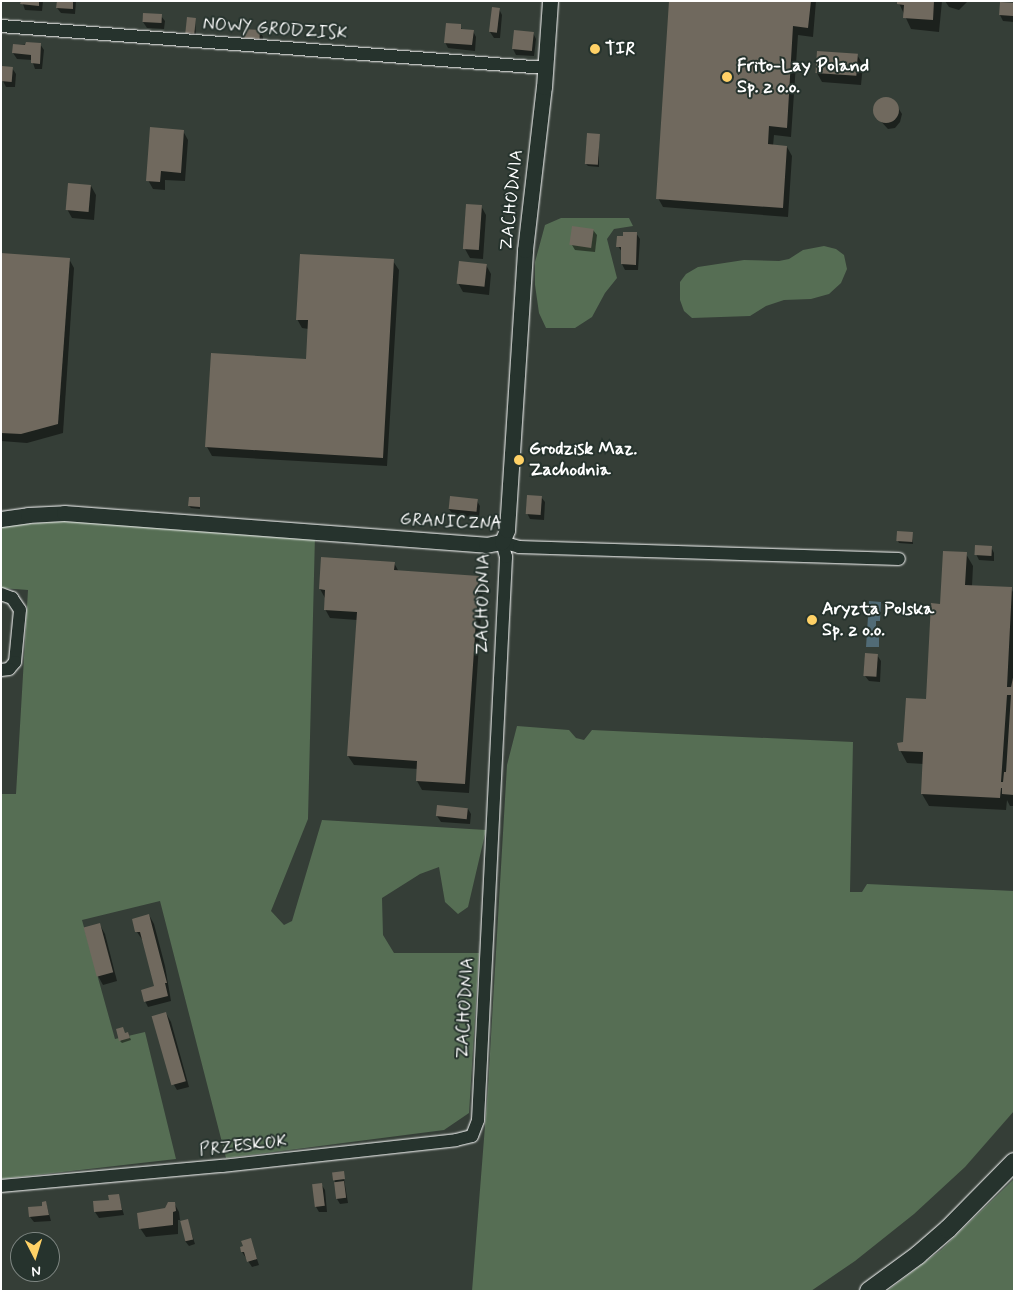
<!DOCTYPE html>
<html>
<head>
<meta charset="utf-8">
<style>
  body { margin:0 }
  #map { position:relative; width:1015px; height:1292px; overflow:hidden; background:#353e37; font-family:Mynerve,sans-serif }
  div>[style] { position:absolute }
  .green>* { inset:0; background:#566e54 }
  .water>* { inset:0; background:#516b76 }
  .shadow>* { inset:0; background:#0007 }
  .building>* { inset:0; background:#70695e; transform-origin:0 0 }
  .round { border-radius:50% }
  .roads { filter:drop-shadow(0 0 1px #fff) drop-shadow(0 0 1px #fff) }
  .minor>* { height:12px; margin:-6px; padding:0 6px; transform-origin:6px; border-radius:6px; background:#26332d }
  .tertiary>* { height:15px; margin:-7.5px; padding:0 7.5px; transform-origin:7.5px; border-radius:7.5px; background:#26332d }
  .secondary>* { height:18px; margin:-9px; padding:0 9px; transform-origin:9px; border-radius:9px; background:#26332d }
  .dots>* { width:14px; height:14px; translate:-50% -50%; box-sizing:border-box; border:2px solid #26332d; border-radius:50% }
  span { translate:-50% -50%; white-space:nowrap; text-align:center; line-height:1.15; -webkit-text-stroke:4px #26332d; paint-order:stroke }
  .street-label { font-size:18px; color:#fff }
  .poi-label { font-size:18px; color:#fff; font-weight:700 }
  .left { translate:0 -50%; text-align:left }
  .frame { position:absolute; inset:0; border:2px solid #fff; pointer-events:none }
  .north { position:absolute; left:10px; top:1232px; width:50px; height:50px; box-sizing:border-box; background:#26332d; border:1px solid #7d8581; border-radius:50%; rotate:175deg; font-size:14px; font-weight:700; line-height:20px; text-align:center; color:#fff }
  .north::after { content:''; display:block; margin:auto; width:18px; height:22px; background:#ffd166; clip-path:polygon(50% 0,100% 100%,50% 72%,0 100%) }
</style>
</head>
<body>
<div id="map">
  <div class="green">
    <i style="clip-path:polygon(561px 218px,629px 218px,633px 226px,614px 229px,607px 239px,617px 278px,605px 293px,592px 317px,575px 328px,546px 328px,539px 313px,535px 285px,535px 262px,545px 225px)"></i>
    <i style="clip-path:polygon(824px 246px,836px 249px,844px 255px,847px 269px,841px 283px,829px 294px,811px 299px,784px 300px,766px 306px,750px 316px,692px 318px,684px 311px,680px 300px,680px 282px,686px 274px,698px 267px,744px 260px,779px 261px,789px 259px,803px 250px)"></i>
    <i style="clip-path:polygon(64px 521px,315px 535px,308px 819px,271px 911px,284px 925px,292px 921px,322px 820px,486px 830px,468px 907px,458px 914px,445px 902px,439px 867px,420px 874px,382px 898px,383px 935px,394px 953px,479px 953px,469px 1113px,444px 1130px,226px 1158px,160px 901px,82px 920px,115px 1039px,145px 1032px,176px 1159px,1px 1179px,1px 794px,16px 794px,28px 590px,1px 588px,1px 526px)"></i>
    <i style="clip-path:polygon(517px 726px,569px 730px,576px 738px,584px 740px,592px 730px,853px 742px,850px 892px,862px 892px,867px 884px,1014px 891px,1014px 1111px,965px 1167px,914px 1214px,855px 1261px,811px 1291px,472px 1291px,488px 1088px,507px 765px)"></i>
    <i style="clip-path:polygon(1014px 1179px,1014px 1291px,887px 1291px,941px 1250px)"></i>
  </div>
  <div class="water">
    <i style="clip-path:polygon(869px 601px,881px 602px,880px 621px,876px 621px,876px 627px,879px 627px,879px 647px,866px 647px)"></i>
  </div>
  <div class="shadow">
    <i style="clip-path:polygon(22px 1px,43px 1px,42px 11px,25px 10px)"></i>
    <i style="clip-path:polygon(58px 1px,76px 1px,75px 14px,61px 13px,57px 8px)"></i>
    <i style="clip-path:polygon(670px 1px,816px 1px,813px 37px,798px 35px,791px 137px,774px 135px,773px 146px,787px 147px,792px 156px,788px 217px,663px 207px,658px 198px)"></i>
    <i style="clip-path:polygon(898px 1px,942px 1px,939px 32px,911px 29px)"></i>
    <i style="clip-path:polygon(945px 1px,968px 1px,959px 10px,949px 7px)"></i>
    <i style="clip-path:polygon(1014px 4px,1014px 22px,1003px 21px,1000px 15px)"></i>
    <i style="clip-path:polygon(499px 9px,502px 15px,500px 38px,494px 38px,490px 32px)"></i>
    <i style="clip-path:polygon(161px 16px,165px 21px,164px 29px,147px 28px,143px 22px)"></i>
    <i style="clip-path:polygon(195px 19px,196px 36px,189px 35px,188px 33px)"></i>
    <i style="clip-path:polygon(460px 26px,463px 31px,473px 31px,476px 37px,475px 51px,448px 48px,445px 42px)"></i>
    <i style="clip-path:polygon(260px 31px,263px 37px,263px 44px,248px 43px,244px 38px)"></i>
    <i style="clip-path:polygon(533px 33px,536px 39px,534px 56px,516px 55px,513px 49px)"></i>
    <i style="clip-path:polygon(40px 44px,44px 50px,42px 69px,35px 69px,32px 60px,17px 59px,13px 53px,14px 45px)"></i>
    <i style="clip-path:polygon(857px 55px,863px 64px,861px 85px,822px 82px,817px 73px)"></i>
    <i style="clip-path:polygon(12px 68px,16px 74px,15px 87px,6px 87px,3px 81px)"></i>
    <i style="clip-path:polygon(882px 99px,894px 101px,902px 114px,900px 122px,895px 128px,888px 129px,875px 115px,876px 104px)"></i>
    <i style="clip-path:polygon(183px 131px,188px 140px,185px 181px,165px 180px,165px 190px,153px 189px,148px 180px)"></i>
    <i style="clip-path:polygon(599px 135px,599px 167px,588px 166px,586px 164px)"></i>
    <i style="clip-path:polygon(91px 186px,96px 195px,94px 220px,72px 218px,67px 209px)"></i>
    <i style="clip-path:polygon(481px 206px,486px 215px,483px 259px,470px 258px,465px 249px)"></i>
    <i style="clip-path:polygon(593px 230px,597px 235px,595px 252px,575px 250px,572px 245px)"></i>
    <i style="clip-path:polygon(636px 233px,640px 239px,638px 270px,625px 270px,622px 264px,622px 252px,618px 246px)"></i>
    <i style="clip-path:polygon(1px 254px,69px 259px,74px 268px,63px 433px,27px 443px,1px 441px)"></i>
    <i style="clip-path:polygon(393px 261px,399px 270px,387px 466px,212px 456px,207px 447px,212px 355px,307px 360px,309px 329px,302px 328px,297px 319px)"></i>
    <i style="clip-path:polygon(486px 265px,491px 274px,489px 295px,463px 292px,458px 283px)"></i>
    <i style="clip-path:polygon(541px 497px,545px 502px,544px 520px,530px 519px,527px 513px)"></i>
    <i style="clip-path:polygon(199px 498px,200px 509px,191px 508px,189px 506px)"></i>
    <i style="clip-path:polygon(477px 501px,480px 506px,479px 518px,453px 515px,449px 509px)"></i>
    <i style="clip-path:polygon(912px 533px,913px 544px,899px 543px,898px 541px)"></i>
    <i style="clip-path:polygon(991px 547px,994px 553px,994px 561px,979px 560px,976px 554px)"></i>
    <i style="clip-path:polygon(966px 554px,973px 566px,972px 586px,1011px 588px,1014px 594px,1014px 806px,1010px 806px,1007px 800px,1006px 810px,929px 806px,922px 794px,924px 764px,907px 763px,900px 750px,927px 700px,941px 605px)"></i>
    <i style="clip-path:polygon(394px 563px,399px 572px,478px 577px,483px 586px,469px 793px,422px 790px,417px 781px,418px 769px,354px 765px,348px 756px,357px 620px,330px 618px,325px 609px,325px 598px,320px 589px)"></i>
    <i style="clip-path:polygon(877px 655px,881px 661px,880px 682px,869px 681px,865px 676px)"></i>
    <i style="clip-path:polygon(438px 806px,468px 809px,471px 814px,470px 824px,441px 822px,437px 816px)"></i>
    <i style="clip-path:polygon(149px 915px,154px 924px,165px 966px,171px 1001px,148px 1007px,145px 1001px,155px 987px,143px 941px,137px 932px)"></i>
    <i style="clip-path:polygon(100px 925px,105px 934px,117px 981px,103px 985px,98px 976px,85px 929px)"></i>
    <i style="clip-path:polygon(166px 1013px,171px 1022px,189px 1087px,177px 1090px,174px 1085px)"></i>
    <i style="clip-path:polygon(128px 1033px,131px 1040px,122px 1043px,120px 1041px)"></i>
    <i style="clip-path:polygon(343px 1173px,348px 1203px,340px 1204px,337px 1199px,334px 1174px)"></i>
    <i style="clip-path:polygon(321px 1184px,325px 1190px,327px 1212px,319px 1212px,316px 1207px)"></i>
    <i style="clip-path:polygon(118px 1195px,124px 1215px,99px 1218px,95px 1212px)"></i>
    <i style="clip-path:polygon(46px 1203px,51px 1221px,34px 1222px,30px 1217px,43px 1207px)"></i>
    <i style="clip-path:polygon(174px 1203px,179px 1212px,180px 1220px,178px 1220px,178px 1234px,146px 1237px,140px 1228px)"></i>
    <i style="clip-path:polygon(187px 1220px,195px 1244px,189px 1246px,185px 1241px)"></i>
    <i style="clip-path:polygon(250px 1239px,259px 1265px,252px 1267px,242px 1252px)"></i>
  </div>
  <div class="building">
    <i style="clip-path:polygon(21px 1px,39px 1px,39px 6px,20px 4px)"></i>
    <i style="clip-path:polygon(57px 1px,73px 1px,73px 9px,56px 8px)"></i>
    <i style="clip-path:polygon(669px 1px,811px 1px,808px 28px,793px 26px,787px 128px,769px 126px,768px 144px,787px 146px,783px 208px,656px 199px)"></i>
    <i style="clip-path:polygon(897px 1px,934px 1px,933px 20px,903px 18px,904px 5px,897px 4px)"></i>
    <i style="left:1000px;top:2px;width:14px;height:13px;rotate:4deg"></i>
    <i style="left:492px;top:7px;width:8px;height:25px;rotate:7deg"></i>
    <i style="left:143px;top:13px;width:19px;height:9px;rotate:3deg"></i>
    <i style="left:187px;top:17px;width:9px;height:16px;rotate:6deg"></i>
    <i style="clip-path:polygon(446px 23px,461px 24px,461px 29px,474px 30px,472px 45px,444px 43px)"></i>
    <i style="left:243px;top:29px;width:17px;height:9px;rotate:3deg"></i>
    <i style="left:514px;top:30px;width:20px;height:19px;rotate:6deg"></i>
    <i style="clip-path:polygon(26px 42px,41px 43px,40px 64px,31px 63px,31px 55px,12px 53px,13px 44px,25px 45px)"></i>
    <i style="left:817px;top:51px;width:41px;height:22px;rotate:4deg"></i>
    <i style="left:2px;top:66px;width:11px;height:15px;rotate:5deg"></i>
    <i class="round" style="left:873px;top:97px;width:26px;height:26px"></i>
    <i style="clip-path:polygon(150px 127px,184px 130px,181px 173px,161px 171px,160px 182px,146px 181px)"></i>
    <i style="left:587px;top:133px;width:13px;height:31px;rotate:4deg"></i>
    <i style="left:68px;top:183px;width:23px;height:27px;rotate:5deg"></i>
    <i style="left:466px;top:204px;width:16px;height:45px;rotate:4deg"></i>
    <i style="left:572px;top:226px;width:22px;height:19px;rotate:8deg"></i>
    <i style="clip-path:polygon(623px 232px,637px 232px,636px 265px,621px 264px,621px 247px,616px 247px,617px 236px,623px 236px)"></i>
    <i style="clip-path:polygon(1px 253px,70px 258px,58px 424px,21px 434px,1px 433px)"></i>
    <i style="clip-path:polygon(300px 254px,394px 259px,383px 458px,205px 447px,211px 353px,306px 359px,308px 320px,296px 320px)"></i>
    <i style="left:459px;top:261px;width:28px;height:23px;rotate:6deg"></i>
    <i style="left:527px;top:495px;width:15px;height:19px;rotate:4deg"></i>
    <i style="left:450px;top:496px;width:28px;height:13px;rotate:6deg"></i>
    <i style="clip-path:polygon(189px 497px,200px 497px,200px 507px,188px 506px)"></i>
    <i style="left:897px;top:531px;width:16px;height:10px;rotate:4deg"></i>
    <i style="left:975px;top:545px;width:17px;height:10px;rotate:3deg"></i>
    <i style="clip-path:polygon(evenodd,943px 551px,967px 552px,965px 585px,1012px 587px,1007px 687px,1011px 687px,1014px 673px,1014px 795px,1002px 794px,1002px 788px,1001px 788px,1000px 798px,921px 794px,923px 752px,899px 751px,897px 743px,903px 742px,906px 698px,926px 699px,931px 603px,940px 604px,943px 551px,1007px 695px,1011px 695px,1006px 772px,1004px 772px,1003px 782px,1001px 782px,1007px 695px)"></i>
    <i style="clip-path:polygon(321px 557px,395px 562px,394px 570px,479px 576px,465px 784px,416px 781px,417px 761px,347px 756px,357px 612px,324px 610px,325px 590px,319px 589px)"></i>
    <i style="left:865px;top:653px;width:13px;height:23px;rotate:4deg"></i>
    <i style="left:437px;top:805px;width:31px;height:11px;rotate:6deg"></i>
    <i style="clip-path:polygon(149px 914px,167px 983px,165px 983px,168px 996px,144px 1002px,141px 990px,154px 986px,140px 932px,135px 932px,132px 919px)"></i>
    <i style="left:100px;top:923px;width:51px;height:17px;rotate:75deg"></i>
    <i style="left:166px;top:1012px;width:72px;height:15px;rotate:74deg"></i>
    <i style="clip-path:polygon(123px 1027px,125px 1033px,128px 1032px,130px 1038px,119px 1041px,116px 1029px)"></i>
    <i style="left:344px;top:1171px;width:8px;height:12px;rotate:83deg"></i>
    <i style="left:344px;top:1181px;width:17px;height:10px;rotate:83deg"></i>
    <i style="left:322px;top:1183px;width:23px;height:10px;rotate:83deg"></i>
    <i style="clip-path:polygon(119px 1194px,122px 1210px,94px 1212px,93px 1201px,109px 1200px,108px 1195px)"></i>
    <i style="clip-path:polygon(46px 1201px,49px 1215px,29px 1217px,28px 1207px,42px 1206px,42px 1202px)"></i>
    <i style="clip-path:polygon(168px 1202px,175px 1202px,176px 1211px,173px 1212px,173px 1225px,139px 1229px,137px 1213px,165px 1208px)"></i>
    <i style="left:188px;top:1219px;width:21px;height:8px;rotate:76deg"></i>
    <i style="clip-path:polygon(251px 1238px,257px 1259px,247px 1262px,244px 1252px,241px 1252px,240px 1247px,243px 1246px,241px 1241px)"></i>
  </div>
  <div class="roads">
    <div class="minor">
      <i style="left:1px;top:26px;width:547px;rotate:4.41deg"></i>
      <i style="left:502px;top:542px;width:18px;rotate:16deg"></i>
      <i style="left:519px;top:547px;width:380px;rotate:1.8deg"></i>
      <i style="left:1px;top:594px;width:12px;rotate:20deg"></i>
      <i style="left:12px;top:598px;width:14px;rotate:56deg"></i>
      <i style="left:20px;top:610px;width:52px;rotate:95.5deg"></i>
      <i style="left:15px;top:662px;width:9px;rotate:131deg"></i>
      <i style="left:9px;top:669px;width:8px;rotate:173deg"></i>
      <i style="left:1px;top:1186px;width:222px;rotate:-5.2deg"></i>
      <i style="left:222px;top:1166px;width:235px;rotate:-6.3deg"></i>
      <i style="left:456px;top:1140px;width:16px;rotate:-14deg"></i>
      <i style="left:472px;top:1136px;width:17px;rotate:-69deg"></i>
      <i style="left:478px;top:1120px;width:564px;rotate:-87.15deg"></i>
      <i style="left:506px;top:557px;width:16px;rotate:-105deg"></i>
    </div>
    <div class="tertiary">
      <i style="left:1px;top:519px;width:27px;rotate:-8deg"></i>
      <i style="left:28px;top:515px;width:36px;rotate:-3deg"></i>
      <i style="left:64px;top:513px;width:423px;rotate:4.3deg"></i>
      <i style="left:486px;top:545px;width:16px;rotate:-11deg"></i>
      <i style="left:502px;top:542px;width:13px;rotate:-67deg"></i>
      <i style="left:507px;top:530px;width:281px;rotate:-86.3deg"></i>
      <i style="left:525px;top:250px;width:164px;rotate:-83.4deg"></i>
      <i style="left:544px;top:87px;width:86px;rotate:-86deg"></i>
    </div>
    <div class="secondary">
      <i style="left:869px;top:1291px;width:61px;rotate:-36.3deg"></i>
      <i style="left:918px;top:1255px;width:40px;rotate:-41deg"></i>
      <i style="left:948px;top:1229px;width:94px;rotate:-45.4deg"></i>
    </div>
  </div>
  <div class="dots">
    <i style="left:595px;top:49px;background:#ffd166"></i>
    <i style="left:727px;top:77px;background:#ffd166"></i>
    <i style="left:519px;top:460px;background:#ffd166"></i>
    <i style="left:812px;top:620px;background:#ffd166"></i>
  </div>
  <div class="street-label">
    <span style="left:275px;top:29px;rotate:4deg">NOWY GRODZISK</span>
    <span style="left:512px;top:200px;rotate:-84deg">ZACHODNIA</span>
    <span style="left:451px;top:522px;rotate:3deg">GRANICZNA</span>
    <span style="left:483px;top:604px;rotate:-89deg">ZACHODNIA</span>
    <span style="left:465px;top:1008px;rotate:-87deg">ZACHODNIA</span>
    <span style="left:243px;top:1146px;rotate:-6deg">PRZESKOK</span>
  </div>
  <div class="poi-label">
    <span class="left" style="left:605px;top:49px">TIR</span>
    <span class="left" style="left:737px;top:77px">Frito-Lay Poland<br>Sp. z o.o.</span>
    <span class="left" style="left:529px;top:460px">Grodzisk Maz.<br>Zachodnia</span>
    <span class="left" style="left:822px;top:620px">Aryzta Polska<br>Sp. z o.o.</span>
  </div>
  <div class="frame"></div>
  <div class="north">N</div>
</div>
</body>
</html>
